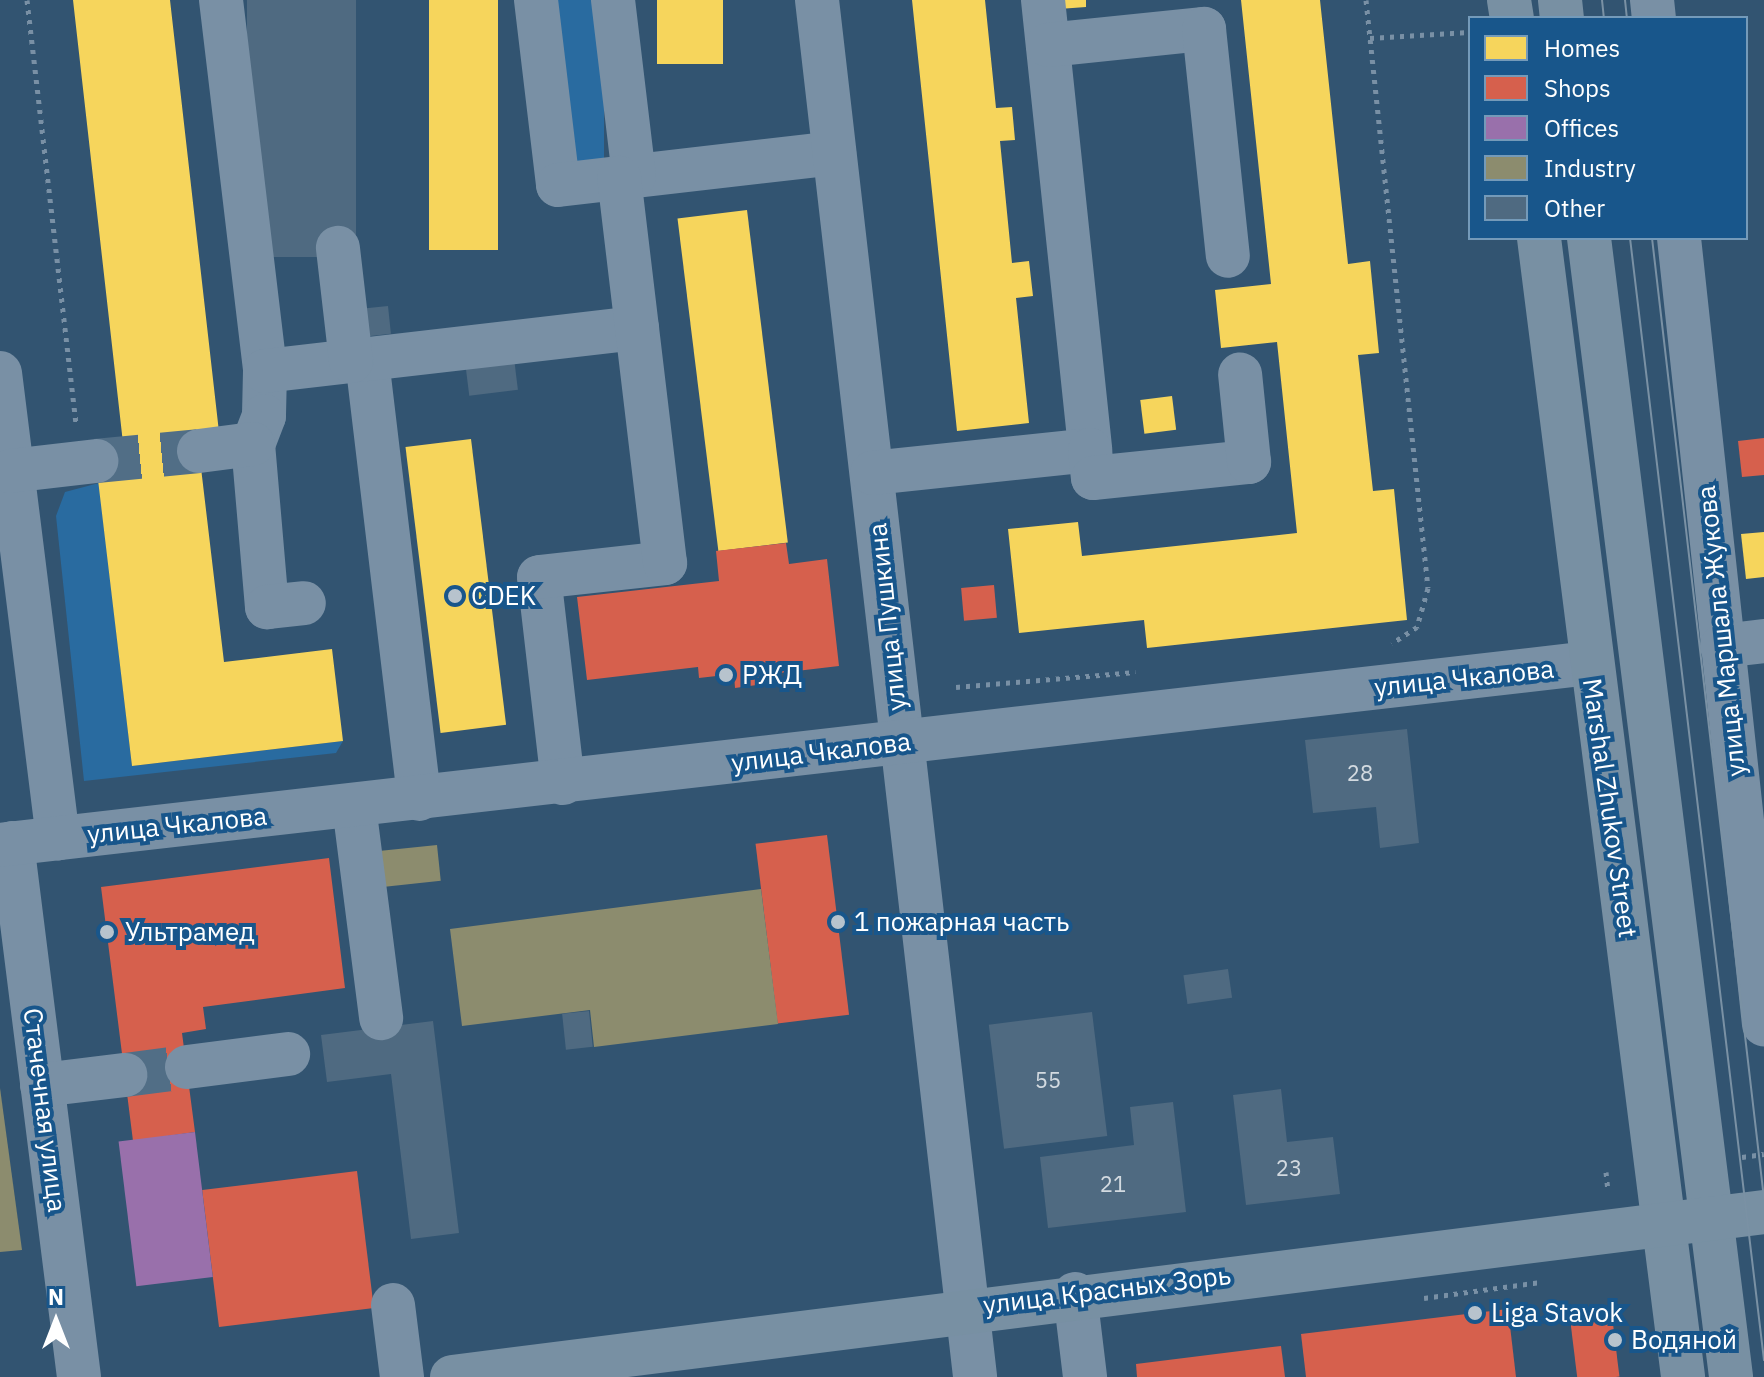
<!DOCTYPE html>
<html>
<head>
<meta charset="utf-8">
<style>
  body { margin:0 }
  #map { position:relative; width:1764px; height:1377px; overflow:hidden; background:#325471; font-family:"IBM Plex Sans",sans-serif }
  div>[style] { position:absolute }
  .green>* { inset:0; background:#296ba0; transform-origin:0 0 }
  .homes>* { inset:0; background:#f6d55c; transform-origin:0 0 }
  .shops>* { inset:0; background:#d6604d; transform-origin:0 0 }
  .offices>* { inset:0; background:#9970ab; transform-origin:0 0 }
  .industry>* { inset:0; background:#8c8c6e; transform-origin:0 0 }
  .building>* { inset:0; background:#4f6a81; transform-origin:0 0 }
  .minor-tunnel>* { height:44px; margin-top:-22px; transform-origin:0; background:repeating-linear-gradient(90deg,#516e86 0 44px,transparent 0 66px) }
  .path>* { height:5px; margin-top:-2.5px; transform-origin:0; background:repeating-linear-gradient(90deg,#7990a5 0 4px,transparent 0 10px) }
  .minor>* { height:44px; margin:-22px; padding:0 22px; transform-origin:22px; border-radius:22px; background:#7990a5 }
  .major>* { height:44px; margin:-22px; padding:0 22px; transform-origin:22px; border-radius:22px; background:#7890a3 }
  .tram>* { height:2px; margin:-1px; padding:0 1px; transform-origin:1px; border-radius:1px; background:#7a91a4 }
  .dots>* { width:22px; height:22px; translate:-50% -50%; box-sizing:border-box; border:4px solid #18568b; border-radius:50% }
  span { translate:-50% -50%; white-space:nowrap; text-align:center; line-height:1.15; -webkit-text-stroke:8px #18568b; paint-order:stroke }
  .number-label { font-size:22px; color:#d3dae0 }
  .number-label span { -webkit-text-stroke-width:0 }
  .poi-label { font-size:26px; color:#fff }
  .left { translate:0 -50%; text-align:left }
  .street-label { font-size:26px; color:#fff }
  .legend { position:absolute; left:1468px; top:16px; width:280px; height:224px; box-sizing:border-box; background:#18568b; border:2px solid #749ab9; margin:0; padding:10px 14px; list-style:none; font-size:24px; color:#fff }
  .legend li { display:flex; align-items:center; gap:16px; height:40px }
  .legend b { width:40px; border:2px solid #749ab9 }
  .north { position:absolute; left:16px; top:1281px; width:80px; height:80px; -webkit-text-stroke:6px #18568b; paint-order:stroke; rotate:0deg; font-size:22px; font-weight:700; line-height:32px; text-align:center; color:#fff }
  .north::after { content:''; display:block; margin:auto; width:28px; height:36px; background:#fff; clip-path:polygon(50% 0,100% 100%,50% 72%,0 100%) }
</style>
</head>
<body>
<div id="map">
  <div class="green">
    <i style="left:544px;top:0;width:60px;height:177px"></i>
    <i style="clip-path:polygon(99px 483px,132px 766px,343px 741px,336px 753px,84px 781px,56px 516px,65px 492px)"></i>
  </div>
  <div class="homes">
    <i style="clip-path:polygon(73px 0,170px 0,219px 432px,197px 434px,224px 662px,332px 649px,343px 741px,132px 766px,94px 446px,123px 443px)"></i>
    <i style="left:429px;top:0;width:69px;height:250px"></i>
    <i style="left:657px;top:0;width:66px;height:64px"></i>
    <i style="clip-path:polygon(912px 0,985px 0,996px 108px,1012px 107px,1015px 140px,1000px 141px,1012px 263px,1029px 261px,1033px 296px,1016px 298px,1029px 423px,957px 431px)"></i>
    <i style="clip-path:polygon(1058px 0,1086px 0,1086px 7px,1059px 9px)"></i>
    <i style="clip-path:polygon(1241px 0,1320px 0,1348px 264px,1370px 261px,1379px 353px,1358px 355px,1373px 491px,1394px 489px,1407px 620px,1147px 648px,1144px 620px,1019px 633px,1008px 529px,1078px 522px,1082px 556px,1297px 533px,1277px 342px,1221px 348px,1215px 290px,1271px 284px)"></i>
    <i style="left:747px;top:210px;width:335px;height:70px;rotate:83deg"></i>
    <i style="left:1172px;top:396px;width:34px;height:32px;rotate:83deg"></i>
    <i style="left:471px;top:439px;width:288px;height:66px;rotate:83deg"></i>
    <i style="clip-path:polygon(1764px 532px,1764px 577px,1746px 579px,1741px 534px)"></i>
  </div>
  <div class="shops">
    <i style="clip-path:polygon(1764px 438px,1764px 475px,1742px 477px,1738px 441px)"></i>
    <i style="clip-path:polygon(786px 543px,789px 564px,827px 559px,839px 666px,771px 674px,772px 683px,735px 688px,734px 674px,699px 678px,698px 667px,587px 680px,577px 597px,719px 581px,716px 551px)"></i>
    <i style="left:994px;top:585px;width:33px;height:33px;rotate:85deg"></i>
    <i style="left:827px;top:835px;width:181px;height:72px;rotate:83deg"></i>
    <i style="clip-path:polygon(329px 858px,345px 988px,203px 1007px,206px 1029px,182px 1033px,195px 1132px,133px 1141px,101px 887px)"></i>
    <i style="left:357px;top:1171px;width:138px;height:156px;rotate:83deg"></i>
    <i style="clip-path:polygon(1508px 1309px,1516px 1377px,1306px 1377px,1301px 1334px)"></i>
    <i style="left:1612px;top:1316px;width:61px;height:42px;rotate:83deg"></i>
    <i style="clip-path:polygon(1281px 1346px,1285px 1377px,1137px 1377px,1136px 1364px)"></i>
  </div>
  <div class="offices">
    <i style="left:195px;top:1132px;width:146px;height:77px;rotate:83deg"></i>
  </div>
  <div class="industry">
    <i style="left:437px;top:845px;width:36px;height:56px;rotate:84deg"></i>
    <i style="clip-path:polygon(761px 889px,778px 1024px,594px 1047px,590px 1010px,462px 1026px,450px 929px)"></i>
    <i style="clip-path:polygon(0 1088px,22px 1250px,0 1252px)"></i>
  </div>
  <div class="building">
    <i style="left:247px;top:0;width:109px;height:257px"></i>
    <i style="left:388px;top:306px;width:28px;height:27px;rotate:84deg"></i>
    <i style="left:514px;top:358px;width:32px;height:49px;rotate:83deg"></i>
    <i style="clip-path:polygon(1407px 729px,1419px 843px,1380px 848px,1376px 807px,1313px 813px,1305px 740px)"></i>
    <i style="left:1228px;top:969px;width:29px;height:45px;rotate:82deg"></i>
    <i style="left:589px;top:1011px;width:36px;height:27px;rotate:84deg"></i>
    <i style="left:1092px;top:1012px;width:125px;height:104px;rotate:83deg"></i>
    <i style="clip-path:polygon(433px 1021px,459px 1233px,411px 1239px,391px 1074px,327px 1082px,321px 1035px)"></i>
    <i style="clip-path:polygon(1281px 1089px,1287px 1142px,1333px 1137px,1340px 1194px,1246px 1205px,1233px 1095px)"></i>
    <i style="clip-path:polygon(1173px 1102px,1186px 1212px,1048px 1228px,1040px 1157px,1134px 1145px,1130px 1107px)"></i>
  </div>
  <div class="minor-tunnel">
    <i style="left:96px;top:461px;width:103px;rotate:-5.5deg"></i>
    <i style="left:125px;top:1075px;width:63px;rotate:-7.4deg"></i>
  </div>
  <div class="path">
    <i style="left:27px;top:0;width:427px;rotate:83.4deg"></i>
    <i style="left:1366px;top:0;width:591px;rotate:83.98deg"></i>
    <i style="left:1428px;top:588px;width:41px;rotate:105.8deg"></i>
    <i style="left:1417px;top:627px;width:30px;rotate:147deg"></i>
    <i style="left:1370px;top:38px;width:99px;rotate:-3.5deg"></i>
    <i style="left:956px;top:687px;width:180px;rotate:-4.8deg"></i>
    <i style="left:1742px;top:1157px;width:22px;rotate:-8deg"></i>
    <i style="left:1606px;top:1172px;width:19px;rotate:84deg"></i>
    <i style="left:1424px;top:1298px;width:118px;rotate:-7.8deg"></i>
  </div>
  <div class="minor">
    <i style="left:221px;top:0;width:374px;rotate:83.2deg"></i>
    <i style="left:265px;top:371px;width:45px;rotate:91.3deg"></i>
    <i style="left:264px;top:416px;width:30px;rotate:111deg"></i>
    <i style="left:253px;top:444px;width:164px;rotate:85.1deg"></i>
    <i style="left:267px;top:607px;width:37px;rotate:-6deg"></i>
    <i style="left:536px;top:0;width:186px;rotate:83.2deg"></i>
    <i style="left:558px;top:185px;width:278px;rotate:-6.6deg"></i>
    <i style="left:613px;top:0;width:177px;rotate:83.2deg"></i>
    <i style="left:817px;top:0;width:1386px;rotate:83.45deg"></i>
    <i style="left:1043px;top:0;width:452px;rotate:84deg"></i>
    <i style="left:1652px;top:0;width:18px;rotate:84deg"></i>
    <i style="left:1048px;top:45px;width:157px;rotate:-5.9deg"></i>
    <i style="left:1204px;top:29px;width:228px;rotate:84deg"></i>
    <i style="left:1679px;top:238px;width:791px;rotate:83.83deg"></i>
    <i style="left:367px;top:360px;width:442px;rotate:83.2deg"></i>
    <i style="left:351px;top:361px;width:288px;rotate:-6.6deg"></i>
    <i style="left:265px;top:371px;width:87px;rotate:-6.6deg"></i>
    <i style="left:351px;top:361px;width:114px;rotate:-96.6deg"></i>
    <i style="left:0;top:373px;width:469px;rotate:82.9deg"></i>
    <i style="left:199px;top:451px;width:54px;rotate:-7.4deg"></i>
    <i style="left:10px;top:471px;width:87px;rotate:-6.6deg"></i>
    <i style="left:872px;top:473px;width:219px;rotate:-6deg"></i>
    <i style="left:1090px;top:450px;width:28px;rotate:84deg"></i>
    <i style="left:1093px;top:478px;width:157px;rotate:-5.9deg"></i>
    <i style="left:1249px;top:462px;width:88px;rotate:-95.8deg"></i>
    <i style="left:1722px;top:646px;width:42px;rotate:-6.8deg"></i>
    <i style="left:563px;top:783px;width:207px;rotate:-96.6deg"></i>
    <i style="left:539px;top:577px;width:127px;rotate:-6.3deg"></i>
    <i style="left:665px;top:563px;width:388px;rotate:-96.8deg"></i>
    <i style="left:354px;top:806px;width:214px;rotate:82.7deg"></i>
    <i style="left:12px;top:843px;width:538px;rotate:82.85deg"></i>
    <i style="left:0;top:845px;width:1601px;rotate:-6.53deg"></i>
    <i style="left:187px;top:1067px;width:102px;rotate:-7.3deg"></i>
    <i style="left:42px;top:1085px;width:84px;rotate:-6.9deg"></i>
    <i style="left:1075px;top:1294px;width:84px;rotate:83.1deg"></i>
    <i style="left:393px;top:1305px;width:73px;rotate:82.9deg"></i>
  </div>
  <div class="major">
    <i style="left:1509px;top:0;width:18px;rotate:81deg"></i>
    <i style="left:1560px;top:0;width:18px;rotate:84deg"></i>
    <i style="left:1539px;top:238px;width:1148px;rotate:82.79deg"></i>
    <i style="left:1589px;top:238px;width:1148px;rotate:82.89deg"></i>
    <i style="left:452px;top:1377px;width:1322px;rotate:-7.17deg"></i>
  </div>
  <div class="tram">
    <i style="left:1602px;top:0;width:18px;rotate:84deg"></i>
    <i style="left:1625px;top:0;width:18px;rotate:84deg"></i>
    <i style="left:1630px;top:238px;width:1130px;rotate:83.19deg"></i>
    <i style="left:1652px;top:238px;width:967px;rotate:83.35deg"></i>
  </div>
  <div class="dots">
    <i style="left:455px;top:596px;background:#b7c3cd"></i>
    <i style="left:726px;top:675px;background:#b7c3cd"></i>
    <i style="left:838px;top:922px;background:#b7c3cd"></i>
    <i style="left:107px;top:932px;background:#b7c3cd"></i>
    <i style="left:1475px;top:1313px;background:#b7c3cd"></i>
    <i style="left:1615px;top:1340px;background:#b7c3cd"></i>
  </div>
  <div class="number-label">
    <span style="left:1360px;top:773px">28</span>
    <span style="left:1048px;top:1080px">55</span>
    <span style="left:1289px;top:1168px">23</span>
    <span style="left:1113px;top:1184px">21</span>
  </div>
  <div class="poi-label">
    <span class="left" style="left:471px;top:596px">CDEK</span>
    <span class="left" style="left:742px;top:675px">РЖД</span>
    <span class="left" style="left:854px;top:922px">1 пожарная часть</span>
    <span class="left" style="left:125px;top:932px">Ультрамед</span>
    <span class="left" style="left:1491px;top:1313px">Liga Stavok</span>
    <span class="left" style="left:1631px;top:1340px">Водяной</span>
  </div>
  <div class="street-label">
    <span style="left:887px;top:617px;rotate:-96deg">улица Пушкина</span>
    <span style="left:1721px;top:631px;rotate:-96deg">улица Маршала Жукова</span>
    <span style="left:1464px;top:678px;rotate:-6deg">улица Чкалова</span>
    <span style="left:821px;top:752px;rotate:-7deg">улица Чкалова</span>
    <span style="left:1610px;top:808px;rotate:82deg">Marshal Zhukov Street</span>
    <span style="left:177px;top:825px;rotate:-6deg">улица Чкалова</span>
    <span style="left:45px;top:1110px;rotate:83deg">Стачечная улица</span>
    <span style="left:1107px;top:1290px;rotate:-7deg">улица Красных Зорь</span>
  </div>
  <ul class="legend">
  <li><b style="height:22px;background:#f6d55c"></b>Homes</li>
  <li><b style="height:22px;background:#d6604d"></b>Shops</li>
  <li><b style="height:22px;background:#9970ab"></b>Offices</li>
  <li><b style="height:22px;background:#8c8c6e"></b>Industry</li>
  <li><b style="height:22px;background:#4f6a81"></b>Other</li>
  </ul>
  <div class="north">N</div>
</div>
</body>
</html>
